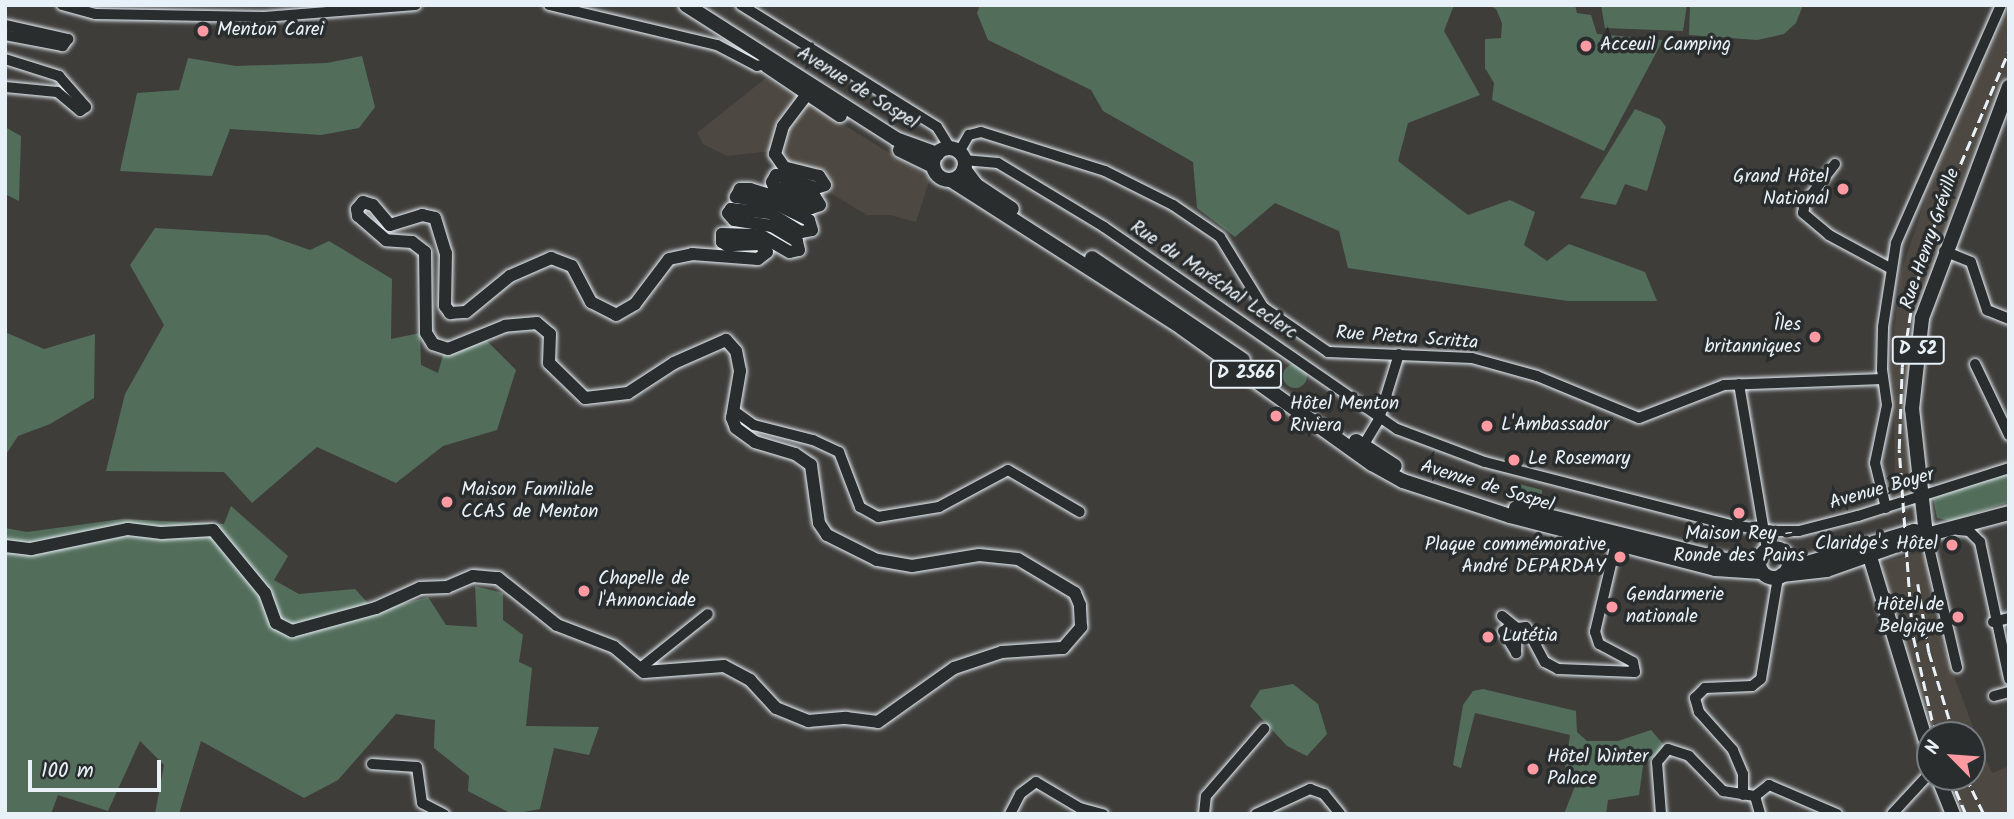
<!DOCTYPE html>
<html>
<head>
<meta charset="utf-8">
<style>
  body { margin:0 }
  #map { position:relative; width:2014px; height:819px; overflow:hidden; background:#3f3d3a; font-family:Kalam,sans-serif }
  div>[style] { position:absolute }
  .built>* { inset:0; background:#4d4842 }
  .green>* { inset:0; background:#536d5b }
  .round { border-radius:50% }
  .roads { filter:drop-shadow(0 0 2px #e8f1f8) drop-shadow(0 0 2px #e8f1f8) }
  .minor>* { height:10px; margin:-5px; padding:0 5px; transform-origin:5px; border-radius:5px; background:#2a2d2e }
  .tertiary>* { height:12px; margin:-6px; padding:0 6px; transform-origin:6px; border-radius:6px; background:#2a2d2e }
  .secondary>* { height:14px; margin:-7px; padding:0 7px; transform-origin:7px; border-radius:7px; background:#2a2d2e }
  .primary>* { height:14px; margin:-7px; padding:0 7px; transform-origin:7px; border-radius:7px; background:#2a2d2e }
  .primary>.ring { margin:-7px; padding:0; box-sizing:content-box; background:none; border:14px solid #2a2d2e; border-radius:50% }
  .rail>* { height:2.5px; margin-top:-1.25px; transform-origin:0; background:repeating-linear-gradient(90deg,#e8f1f8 0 10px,transparent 0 15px) }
  .dots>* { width:19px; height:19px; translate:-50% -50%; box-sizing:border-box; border:4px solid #2a2d2e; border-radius:50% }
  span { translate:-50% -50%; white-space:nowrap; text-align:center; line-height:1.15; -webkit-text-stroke:7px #2a2d2e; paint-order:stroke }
  .shield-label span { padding:2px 5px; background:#2a2d2e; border:2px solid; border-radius:5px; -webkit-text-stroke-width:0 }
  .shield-label { font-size:18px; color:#e8f1f8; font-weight:700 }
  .poi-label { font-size:19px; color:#e8f1f8 }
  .left { translate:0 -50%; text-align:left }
  .right { translate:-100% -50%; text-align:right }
  .street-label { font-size:19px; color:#e8f1f8 }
  .frame { position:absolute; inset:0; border:7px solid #e8f1f8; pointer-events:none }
  .north { position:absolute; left:1916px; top:721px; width:70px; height:70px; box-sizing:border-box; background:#2a2d2e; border:2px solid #767b7f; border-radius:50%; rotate:295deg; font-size:19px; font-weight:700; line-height:28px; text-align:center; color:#e8f1f8 }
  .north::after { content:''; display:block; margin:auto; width:24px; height:32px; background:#ff9aa2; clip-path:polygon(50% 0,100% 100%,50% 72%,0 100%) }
  .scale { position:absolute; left:28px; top:760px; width:133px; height:32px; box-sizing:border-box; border:4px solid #e8f1f8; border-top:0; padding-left:9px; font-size:21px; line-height:24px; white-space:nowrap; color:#e8f1f8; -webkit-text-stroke:5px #2a2d2e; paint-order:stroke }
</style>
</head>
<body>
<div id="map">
  <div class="built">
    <i style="clip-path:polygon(2009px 5px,2009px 69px,1968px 164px,1918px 313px,1907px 400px,1913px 494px,1895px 498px,1894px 386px,1890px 375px,1900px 275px,1934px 175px)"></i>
    <i style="clip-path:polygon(766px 78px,796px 97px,775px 129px,770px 151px,727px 156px,703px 144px,697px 133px)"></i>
    <i style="clip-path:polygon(807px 102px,930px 178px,916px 222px,890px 215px,867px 215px,832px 194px,831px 179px,825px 172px,789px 162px,782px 146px,785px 134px)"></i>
    <i style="clip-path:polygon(1917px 553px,1925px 558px,1936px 627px,1981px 749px,1992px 773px,2009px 766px,2009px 814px,1957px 814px,1942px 777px,1972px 777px,1972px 735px,1930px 735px,1879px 570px,1885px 562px)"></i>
  </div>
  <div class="green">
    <i style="clip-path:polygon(980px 5px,1454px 5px,1444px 31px,1480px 95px,1408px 123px,1398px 161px,1468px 215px,1510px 200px,1535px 212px,1524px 245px,1547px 261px,1569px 244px,1645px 272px,1657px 301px,1568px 301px,1348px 268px,1339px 231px,1275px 203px,1235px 237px,1197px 208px,1193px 162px,1103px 111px,1091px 90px,988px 40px,977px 13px)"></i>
    <i style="clip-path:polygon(1488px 5px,1575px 5px,1577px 13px,1591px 15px,1597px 34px,1663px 40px,1604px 151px,1492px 100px,1494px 83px,1485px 68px,1485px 39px,1501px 38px,1502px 23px,1496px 9px)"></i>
    <i style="clip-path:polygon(1601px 5px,1687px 5px,1683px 31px,1605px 28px)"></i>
    <i style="clip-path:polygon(1690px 5px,1803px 5px,1796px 23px,1784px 34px,1757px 40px,1689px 35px)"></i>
    <i style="clip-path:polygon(362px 56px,375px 107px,359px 128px,321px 135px,230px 129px,212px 176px,120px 171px,137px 93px,179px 90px,188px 58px,236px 66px,327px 63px)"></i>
    <i style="clip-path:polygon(1635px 109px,1660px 119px,1666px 127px,1647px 191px,1625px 184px,1616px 205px,1580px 198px)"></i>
    <i style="clip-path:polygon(5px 127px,21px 136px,19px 201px,5px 194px)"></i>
    <i style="clip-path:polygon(155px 228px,267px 235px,310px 250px,329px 241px,392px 279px,391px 339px,420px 333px,421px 365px,438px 373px,443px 355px,484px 338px,516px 370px,497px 430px,443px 446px,396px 483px,317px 447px,252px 503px,224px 472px,106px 471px,125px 394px,164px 325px,130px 265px)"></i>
    <i style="clip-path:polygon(5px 332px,44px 349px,95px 334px,94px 398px,50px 424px,18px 436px,5px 456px)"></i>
    <i class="round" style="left:1283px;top:364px;width:24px;height:24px"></i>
    <i style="clip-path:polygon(2009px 473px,2009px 502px,1951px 521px,1937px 518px,1933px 498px)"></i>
    <i style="clip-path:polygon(1519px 484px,1542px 490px,1542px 500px,1516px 495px)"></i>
    <i style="clip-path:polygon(231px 506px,288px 556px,274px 580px,299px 594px,355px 589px,375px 611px,428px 597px,446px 625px,477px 627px,475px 586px,503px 593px,503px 620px,523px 635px,519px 662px,532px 668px,526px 726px,599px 727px,589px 755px,554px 748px,540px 809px,512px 814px,468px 791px,469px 776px,434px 748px,435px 720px,396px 714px,338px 780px,304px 798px,201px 741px,179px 814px,155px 814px,164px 765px,140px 741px,108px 811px,58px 795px,51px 814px,5px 814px,5px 528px,27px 532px,122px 519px,224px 524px)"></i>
    <i style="clip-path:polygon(1293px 684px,1318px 704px,1327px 734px,1307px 756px,1287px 746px,1250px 706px,1260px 690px)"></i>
    <i style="clip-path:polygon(1483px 689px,1576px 711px,1577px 732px,1587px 741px,1618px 741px,1651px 730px,1665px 746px,1643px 766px,1639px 795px,1608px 800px,1606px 814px,1564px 814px,1579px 776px,1565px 767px,1570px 735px,1475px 713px,1461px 768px,1453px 765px,1463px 705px,1473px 691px)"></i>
  </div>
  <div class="roads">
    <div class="minor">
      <i style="left:62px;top:5px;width:35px;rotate:15deg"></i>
      <i style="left:96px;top:14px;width:168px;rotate:1deg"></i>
      <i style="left:264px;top:17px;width:152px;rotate:-4.5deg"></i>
      <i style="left:549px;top:5px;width:173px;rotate:13.4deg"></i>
      <i style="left:717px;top:45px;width:45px;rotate:27.7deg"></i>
      <i style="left:757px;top:66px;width:8px;rotate:-14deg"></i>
      <i style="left:741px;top:5px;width:231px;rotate:31.9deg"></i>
      <i style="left:937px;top:127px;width:26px;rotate:58deg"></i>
      <i style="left:5px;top:25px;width:65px;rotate:12.5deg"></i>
      <i style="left:68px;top:39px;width:9px;rotate:126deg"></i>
      <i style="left:63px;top:46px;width:59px;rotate:-169.3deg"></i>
      <i style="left:5px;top:59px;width:57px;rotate:17.5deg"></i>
      <i style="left:59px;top:76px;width:41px;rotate:48.9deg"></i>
      <i style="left:86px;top:107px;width:7px;rotate:146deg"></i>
      <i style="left:80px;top:111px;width:30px;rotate:-140deg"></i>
      <i style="left:57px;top:92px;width:52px;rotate:-174.5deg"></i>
      <i style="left:959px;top:152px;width:20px;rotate:-60deg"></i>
      <i style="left:969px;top:135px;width:12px;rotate:-14deg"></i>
      <i style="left:981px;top:132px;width:130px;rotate:17.5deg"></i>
      <i style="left:1105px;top:171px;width:76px;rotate:26.6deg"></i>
      <i style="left:1173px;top:205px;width:57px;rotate:34.2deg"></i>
      <i style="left:1220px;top:237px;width:82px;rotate:58.4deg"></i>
      <i style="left:1263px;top:307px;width:79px;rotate:34.7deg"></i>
      <i style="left:1328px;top:352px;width:144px;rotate:2.4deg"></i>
      <i style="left:1472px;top:358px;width:67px;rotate:15.5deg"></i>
      <i style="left:1537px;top:376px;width:110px;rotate:22.4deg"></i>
      <i style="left:1639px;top:418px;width:91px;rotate:-21.2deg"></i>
      <i style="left:1724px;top:385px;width:159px;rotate:-2.2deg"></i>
      <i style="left:964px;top:160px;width:34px;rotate:5deg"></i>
      <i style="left:998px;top:163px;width:124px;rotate:31.1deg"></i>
      <i style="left:1104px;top:227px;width:356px;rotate:34.6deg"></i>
      <i style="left:1397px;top:429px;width:94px;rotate:20.6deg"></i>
      <i style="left:1485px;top:462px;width:254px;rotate:14.4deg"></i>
      <i style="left:1731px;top:525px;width:43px;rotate:7.9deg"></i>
      <i style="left:1774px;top:531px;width:25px"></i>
      <i style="left:1799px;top:531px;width:61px;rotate:-14.3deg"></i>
      <i style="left:1858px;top:516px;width:158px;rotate:-17.6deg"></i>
      <i style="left:1835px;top:164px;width:49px;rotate:127.6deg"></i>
      <i style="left:1805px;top:203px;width:10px;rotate:101deg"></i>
      <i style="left:1803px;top:213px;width:34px;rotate:40deg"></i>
      <i style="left:1829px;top:235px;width:69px;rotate:28.4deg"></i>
      <i style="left:1944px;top:251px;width:29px;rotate:22deg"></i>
      <i style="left:1971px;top:262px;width:51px;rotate:71.6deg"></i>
      <i style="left:1987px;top:310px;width:24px;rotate:22deg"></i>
      <i style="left:1975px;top:364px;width:79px;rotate:64.4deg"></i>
      <i style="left:1739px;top:384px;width:168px;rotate:80.4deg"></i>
      <i style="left:733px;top:410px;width:26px;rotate:36deg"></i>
      <i style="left:754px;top:425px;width:61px;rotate:14.3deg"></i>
      <i style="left:813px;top:440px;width:29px;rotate:25deg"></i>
      <i style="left:839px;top:452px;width:59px;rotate:69.1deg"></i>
      <i style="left:860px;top:507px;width:21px;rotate:29deg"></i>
      <i style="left:878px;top:517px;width:62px;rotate:-9.3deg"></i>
      <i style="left:939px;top:507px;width:78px;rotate:-28.2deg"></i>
      <i style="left:1008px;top:470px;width:83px;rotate:30.3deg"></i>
      <i style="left:1363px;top:446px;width:31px;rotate:-59deg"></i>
      <i style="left:1379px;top:419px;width:68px;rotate:-72.9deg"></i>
      <i style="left:1886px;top:508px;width:46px;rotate:-103.7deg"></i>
      <i style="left:1875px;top:463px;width:59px;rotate:-78.3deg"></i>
      <i style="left:1887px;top:405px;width:36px;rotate:-98deg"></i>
      <i style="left:1882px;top:369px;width:42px;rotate:-88.6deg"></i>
      <i style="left:1883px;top:327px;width:85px;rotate:-81.2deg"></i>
      <i style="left:1896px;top:243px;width:260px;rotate:-66.2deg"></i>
      <i style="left:1958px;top:530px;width:11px;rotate:5deg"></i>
      <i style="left:1969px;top:531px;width:16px;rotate:45deg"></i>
      <i style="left:1980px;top:542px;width:140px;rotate:78deg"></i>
      <i style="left:1926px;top:535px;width:136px;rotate:76.8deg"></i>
      <i style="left:1502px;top:616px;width:19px;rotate:39deg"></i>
      <i style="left:1993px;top:622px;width:16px;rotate:-14deg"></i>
      <i style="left:1503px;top:631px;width:26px;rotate:59deg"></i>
      <i style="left:1516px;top:653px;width:25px;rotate:-88deg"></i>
      <i style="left:1517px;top:628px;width:9px;rotate:-6deg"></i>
      <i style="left:1526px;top:627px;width:40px;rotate:62deg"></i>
      <i style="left:1545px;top:662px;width:15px;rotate:28deg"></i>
      <i style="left:1558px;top:669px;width:77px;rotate:2.2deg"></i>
      <i style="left:1635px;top:672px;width:10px;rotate:-101deg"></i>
      <i style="left:1633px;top:662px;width:38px;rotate:-152deg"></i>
      <i style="left:1599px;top:644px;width:13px;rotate:-108deg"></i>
      <i style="left:1595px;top:632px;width:96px;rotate:-76.7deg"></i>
      <i style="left:639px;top:669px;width:88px;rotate:-38.6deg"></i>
      <i style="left:1994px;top:696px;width:16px;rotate:-15deg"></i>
      <i style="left:372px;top:764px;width:45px;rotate:3.8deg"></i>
      <i style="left:417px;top:767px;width:36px;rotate:82deg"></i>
      <i style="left:422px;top:803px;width:25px;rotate:27deg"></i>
      <i style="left:1743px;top:795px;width:21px;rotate:-90deg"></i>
      <i style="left:1743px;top:774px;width:26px;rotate:-113deg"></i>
      <i style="left:1733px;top:750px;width:51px;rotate:-131.8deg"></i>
      <i style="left:1699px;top:712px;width:15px;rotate:-106deg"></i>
      <i style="left:1695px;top:698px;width:14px;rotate:-45deg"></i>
      <i style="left:1705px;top:688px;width:47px;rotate:-2.4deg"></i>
      <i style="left:1752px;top:686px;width:11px;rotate:-38deg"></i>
      <i style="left:1761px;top:679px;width:103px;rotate:-80.5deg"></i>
      <i style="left:1755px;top:796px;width:18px;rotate:-38deg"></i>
      <i style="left:1769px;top:785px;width:74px;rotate:23.1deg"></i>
      <i style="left:1755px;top:796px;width:19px;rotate:74deg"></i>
      <i style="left:1010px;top:814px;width:22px;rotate:-63deg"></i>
      <i style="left:1020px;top:794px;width:20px;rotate:-37deg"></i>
      <i style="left:1036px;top:782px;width:51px;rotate:30.6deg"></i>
      <i style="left:1080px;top:808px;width:24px;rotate:15deg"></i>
      <i style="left:1204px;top:814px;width:18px;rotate:-84deg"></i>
      <i style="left:1206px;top:796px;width:89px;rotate:-49.1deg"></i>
      <i style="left:1256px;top:814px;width:60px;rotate:-24.8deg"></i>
      <i style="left:1310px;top:789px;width:15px;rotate:20deg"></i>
      <i style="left:1324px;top:794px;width:26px;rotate:51deg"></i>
      <i style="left:1661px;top:814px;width:52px;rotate:-94.4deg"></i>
      <i style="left:1657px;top:762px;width:17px;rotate:-50deg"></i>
      <i style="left:1668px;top:749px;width:22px;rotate:18deg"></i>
      <i style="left:1689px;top:756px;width:49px;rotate:45.8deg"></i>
      <i style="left:1723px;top:791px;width:32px;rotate:9deg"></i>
      <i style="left:1892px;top:814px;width:56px;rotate:-47.2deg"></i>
    </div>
    <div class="tertiary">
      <i style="left:5px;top:546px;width:26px;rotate:7deg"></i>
      <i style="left:31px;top:549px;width:99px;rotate:-11.7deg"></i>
      <i style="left:128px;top:529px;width:34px;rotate:7deg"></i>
      <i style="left:162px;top:533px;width:51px;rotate:-3.4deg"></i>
      <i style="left:213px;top:530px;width:82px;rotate:50.5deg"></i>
      <i style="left:265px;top:593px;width:32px;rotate:70deg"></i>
      <i style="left:276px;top:623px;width:18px;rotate:27deg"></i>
      <i style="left:292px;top:631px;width:87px;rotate:-15.3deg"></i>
      <i style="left:376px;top:608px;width:48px;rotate:-24.4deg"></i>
      <i style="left:420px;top:588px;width:27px;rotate:-2deg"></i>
      <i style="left:447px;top:587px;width:28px;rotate:-23deg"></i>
      <i style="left:473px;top:576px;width:25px;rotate:5deg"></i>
      <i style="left:498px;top:578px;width:75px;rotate:38.5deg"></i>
      <i style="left:557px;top:625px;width:61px;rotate:21.1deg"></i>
      <i style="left:614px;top:647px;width:39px;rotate:40deg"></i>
      <i style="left:644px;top:672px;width:80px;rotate:-4.3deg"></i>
      <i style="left:724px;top:666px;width:30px;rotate:28deg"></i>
      <i style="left:750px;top:680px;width:38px;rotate:47deg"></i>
      <i style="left:776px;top:708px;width:35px;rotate:22deg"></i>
      <i style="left:808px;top:721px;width:38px;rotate:-5deg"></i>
      <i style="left:846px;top:718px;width:32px;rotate:7deg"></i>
      <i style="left:878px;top:722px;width:93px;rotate:-35.4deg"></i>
      <i style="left:954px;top:668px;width:51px;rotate:-18.4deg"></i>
      <i style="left:1002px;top:652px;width:61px;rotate:-3.8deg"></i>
      <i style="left:1063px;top:648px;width:28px;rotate:-49deg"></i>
      <i style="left:1081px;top:627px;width:22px;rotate:-93deg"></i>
      <i style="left:1080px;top:605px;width:13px;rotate:-113deg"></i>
      <i style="left:1075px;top:593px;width:66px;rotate:-149.2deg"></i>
      <i style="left:1018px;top:559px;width:39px;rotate:-174deg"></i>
      <i style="left:979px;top:555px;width:68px;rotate:170.7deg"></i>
      <i style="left:912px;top:566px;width:36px;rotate:-170deg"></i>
      <i style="left:877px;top:560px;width:56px;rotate:-153.4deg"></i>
      <i style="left:827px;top:535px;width:14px;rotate:-124deg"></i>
      <i style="left:819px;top:523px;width:59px;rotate:-97.9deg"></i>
      <i style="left:811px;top:465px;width:19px;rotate:-145deg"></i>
      <i style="left:795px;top:454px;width:42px;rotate:-163.3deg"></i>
      <i style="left:755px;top:442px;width:24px;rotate:-144deg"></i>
      <i style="left:736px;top:428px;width:11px;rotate:-112deg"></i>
      <i style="left:732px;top:418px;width:48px;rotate:-80.3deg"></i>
      <i style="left:740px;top:371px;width:20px;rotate:-101deg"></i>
      <i style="left:736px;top:351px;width:15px;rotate:-132deg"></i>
      <i style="left:726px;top:340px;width:57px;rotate:156.1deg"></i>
      <i style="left:674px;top:363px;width:55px;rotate:146.9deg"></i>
      <i style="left:628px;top:393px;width:43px;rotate:173.4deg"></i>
      <i style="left:585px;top:398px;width:50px;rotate:-135.8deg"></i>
      <i style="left:549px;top:363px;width:29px;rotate:-88deg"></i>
      <i style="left:550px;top:334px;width:17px;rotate:-140deg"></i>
      <i style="left:537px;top:323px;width:32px;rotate:175deg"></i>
      <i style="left:505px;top:326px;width:61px;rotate:158deg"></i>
      <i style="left:448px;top:349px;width:16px;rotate:-162deg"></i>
      <i style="left:433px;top:344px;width:13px;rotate:-122deg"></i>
      <i style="left:426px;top:333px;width:81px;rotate:-90.7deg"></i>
      <i style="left:425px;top:252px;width:16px;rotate:-142deg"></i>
      <i style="left:412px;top:242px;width:26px;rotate:-176deg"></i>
      <i style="left:386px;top:240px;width:37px;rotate:-139deg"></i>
      <i style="left:358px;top:216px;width:7px;rotate:-98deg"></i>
      <i style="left:357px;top:209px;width:9px;rotate:-49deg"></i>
      <i style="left:363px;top:202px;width:10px;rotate:17deg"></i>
      <i style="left:373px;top:205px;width:26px;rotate:50deg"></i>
      <i style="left:390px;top:225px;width:34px;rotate:-17deg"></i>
      <i style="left:422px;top:215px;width:13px;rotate:13deg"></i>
      <i style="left:435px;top:218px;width:37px;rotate:73deg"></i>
      <i style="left:446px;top:253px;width:53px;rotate:91.1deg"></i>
      <i style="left:445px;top:306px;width:9px;rotate:54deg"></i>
      <i style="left:450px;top:313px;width:16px;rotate:-4deg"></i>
      <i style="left:466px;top:312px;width:57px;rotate:-39.3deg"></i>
      <i style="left:510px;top:276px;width:45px;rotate:-23.7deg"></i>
      <i style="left:551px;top:258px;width:22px;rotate:21deg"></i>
      <i style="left:572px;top:266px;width:41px;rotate:62.2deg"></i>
      <i style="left:591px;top:302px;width:28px;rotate:27deg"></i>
      <i style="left:616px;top:315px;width:22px;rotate:-30deg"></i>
      <i style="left:635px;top:304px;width:56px;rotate:-52.9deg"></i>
      <i style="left:669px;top:259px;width:24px;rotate:-12deg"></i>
      <i style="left:692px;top:254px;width:66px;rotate:4.3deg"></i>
      <i style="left:758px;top:259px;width:11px;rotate:-38deg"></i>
      <i style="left:767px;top:252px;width:11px;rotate:-131deg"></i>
      <i style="left:760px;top:244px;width:33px;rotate:178deg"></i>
      <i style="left:727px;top:245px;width:6px;rotate:-149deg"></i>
      <i style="left:722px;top:242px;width:8px;rotate:-90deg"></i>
      <i style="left:722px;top:234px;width:38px;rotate:2deg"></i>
      <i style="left:760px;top:235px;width:34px;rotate:30deg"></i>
      <i style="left:790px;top:252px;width:9px;rotate:-13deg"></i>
      <i style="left:799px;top:250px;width:9px;rotate:-103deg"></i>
      <i style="left:797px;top:241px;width:29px;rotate:-149deg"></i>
      <i style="left:772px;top:226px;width:38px;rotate:-171deg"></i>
      <i style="left:734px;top:220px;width:9px;rotate:-131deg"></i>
      <i style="left:728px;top:213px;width:5px;rotate:-53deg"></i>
      <i style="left:731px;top:209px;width:39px;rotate:6deg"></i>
      <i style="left:770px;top:213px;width:36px;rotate:32deg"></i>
      <i style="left:801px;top:232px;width:11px;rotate:-10deg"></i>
      <i style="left:812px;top:230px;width:10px;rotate:-107deg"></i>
      <i style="left:809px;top:220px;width:37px;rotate:-154deg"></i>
      <i style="left:776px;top:204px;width:41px;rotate:-170.1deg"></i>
      <i style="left:736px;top:197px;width:9px;rotate:-63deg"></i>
      <i style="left:740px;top:189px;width:10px"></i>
      <i style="left:750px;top:189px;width:64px;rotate:17.3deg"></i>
      <i style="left:811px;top:208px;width:9px;rotate:-18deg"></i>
      <i style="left:820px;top:205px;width:9px;rotate:-122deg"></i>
      <i style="left:815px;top:197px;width:42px;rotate:-166.3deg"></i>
      <i style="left:774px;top:187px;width:5px;rotate:-112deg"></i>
      <i style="left:772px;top:182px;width:8px;rotate:-60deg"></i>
      <i style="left:776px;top:175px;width:42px;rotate:18deg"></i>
      <i style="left:816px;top:188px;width:9px;rotate:-18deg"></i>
      <i style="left:825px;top:185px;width:11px;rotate:-124deg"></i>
      <i style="left:819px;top:176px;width:36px;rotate:-166deg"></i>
      <i style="left:784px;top:167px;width:16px;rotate:-125deg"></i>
      <i style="left:775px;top:154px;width:29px;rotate:-74deg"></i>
      <i style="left:783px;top:126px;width:40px;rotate:-53deg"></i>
    </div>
    <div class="secondary">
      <i style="left:1867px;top:547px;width:216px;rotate:73.1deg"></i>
      <i style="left:1938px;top:777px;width:40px;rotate:68deg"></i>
    </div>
    <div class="primary">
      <i style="left:686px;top:5px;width:249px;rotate:32.5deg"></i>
      <i style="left:896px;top:139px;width:44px;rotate:20.1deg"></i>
      <i style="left:767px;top:66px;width:88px;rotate:33.9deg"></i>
      <i class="ring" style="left:933px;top:148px;width:18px;height:18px"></i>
      <i style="left:900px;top:150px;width:37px;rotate:26deg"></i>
      <i style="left:964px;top:169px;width:20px;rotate:53deg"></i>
      <i style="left:976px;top:185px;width:43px;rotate:33.7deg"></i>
      <i style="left:951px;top:180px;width:274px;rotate:32.6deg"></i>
      <i style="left:1182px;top:328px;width:234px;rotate:35.6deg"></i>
      <i style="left:1372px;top:464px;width:35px;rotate:29deg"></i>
      <i style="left:1403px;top:481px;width:113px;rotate:18.1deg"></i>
      <i style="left:1510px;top:516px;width:212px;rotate:14.5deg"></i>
      <i style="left:1715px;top:569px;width:46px;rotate:3.7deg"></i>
      <i style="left:1092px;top:258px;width:182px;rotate:34deg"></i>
      <i style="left:1356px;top:441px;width:46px;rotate:32.7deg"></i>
      <i style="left:1516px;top:508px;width:210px;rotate:14deg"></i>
      <i style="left:1720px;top:559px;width:26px;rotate:9deg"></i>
      <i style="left:1746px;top:563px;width:15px;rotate:-16deg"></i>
      <i style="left:1926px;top:535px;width:127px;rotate:-96.3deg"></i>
      <i style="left:1912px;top:409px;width:92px;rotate:-83.7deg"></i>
      <i style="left:1922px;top:318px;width:247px;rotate:-69.4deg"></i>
      <i class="ring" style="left:1759px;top:548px;width:16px;height:16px"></i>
      <i style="left:1788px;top:558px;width:17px;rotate:21deg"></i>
      <i style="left:1804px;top:564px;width:115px;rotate:-16.7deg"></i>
      <i style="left:1914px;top:531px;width:13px;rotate:18deg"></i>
      <i style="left:1782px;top:575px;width:45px;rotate:-6.3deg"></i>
      <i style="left:1827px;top:570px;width:105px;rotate:-19.5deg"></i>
      <i style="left:1926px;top:535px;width:86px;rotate:-14.8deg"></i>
    </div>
  </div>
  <div class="rail">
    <i style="left:1918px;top:584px;width:69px;rotate:80.8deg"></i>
    <i style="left:1929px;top:652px;width:87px;rotate:73.2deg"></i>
    <i style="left:1935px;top:735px;width:106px;rotate:-102.6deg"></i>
    <i style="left:1912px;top:632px;width:183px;rotate:-94.1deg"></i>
    <i style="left:1899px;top:449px;width:82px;rotate:-87.9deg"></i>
    <i style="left:1902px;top:367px;width:71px;rotate:-81.1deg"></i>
    <i style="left:1913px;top:297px;width:66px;rotate:-74.3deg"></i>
    <i style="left:1931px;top:233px;width:199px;rotate:-66.9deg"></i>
    <i style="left:1950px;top:777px;width:40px;rotate:66.6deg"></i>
    <i style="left:1966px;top:777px;width:41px;rotate:64.1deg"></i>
  </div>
  <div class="dots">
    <i style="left:203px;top:31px;background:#ff9aa2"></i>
    <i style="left:1586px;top:46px;background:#ff9aa2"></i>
    <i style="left:1843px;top:189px;background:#ff9aa2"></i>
    <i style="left:1815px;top:337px;background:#ff9aa2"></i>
    <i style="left:1276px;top:416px;background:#ff9aa2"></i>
    <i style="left:1487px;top:426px;background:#ff9aa2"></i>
    <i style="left:1514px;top:460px;background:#ff9aa2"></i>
    <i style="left:447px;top:502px;background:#ff9aa2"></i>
    <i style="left:1739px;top:513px;background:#ff9aa2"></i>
    <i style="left:1952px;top:545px;background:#ff9aa2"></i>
    <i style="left:1620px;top:557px;background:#ff9aa2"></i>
    <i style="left:584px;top:591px;background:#ff9aa2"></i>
    <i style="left:1612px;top:607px;background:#ff9aa2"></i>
    <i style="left:1958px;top:617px;background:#ff9aa2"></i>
    <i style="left:1488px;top:637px;background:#ff9aa2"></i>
    <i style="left:1533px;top:769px;background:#ff9aa2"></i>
  </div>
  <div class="shield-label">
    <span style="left:1918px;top:350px">D 52</span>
    <span style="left:1246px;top:374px">D 2566</span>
  </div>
  <div class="poi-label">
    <span class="left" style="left:217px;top:31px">Menton Carei</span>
    <span class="left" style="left:1600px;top:46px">Acceuil Camping</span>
    <span class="right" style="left:1829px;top:189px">Grand Hôtel<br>National</span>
    <span class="right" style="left:1801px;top:337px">Îles<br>britanniques</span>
    <span class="left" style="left:1290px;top:416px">Hôtel Menton<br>Riviera</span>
    <span class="left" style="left:1501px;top:426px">L'Ambassador</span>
    <span class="left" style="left:1528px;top:460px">Le Rosemary</span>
    <span class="left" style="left:461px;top:502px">Maison Familiale<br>CCAS de Menton</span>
    <span style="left:1739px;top:546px">Maison Rey -<br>Ronde des Pains</span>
    <span class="right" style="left:1938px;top:545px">Claridge's Hôtel</span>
    <span class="right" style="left:1606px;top:557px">Plaque commémorative<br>André DEPARDAY</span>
    <span class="left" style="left:598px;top:591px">Chapelle de<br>l'Annonciade</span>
    <span class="left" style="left:1626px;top:607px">Gendarmerie<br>nationale</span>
    <span class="right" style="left:1944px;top:617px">Hôtel de<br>Belgique</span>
    <span class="left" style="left:1502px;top:637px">Lutétia</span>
    <span class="left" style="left:1547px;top:769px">Hôtel Winter<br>Palace</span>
  </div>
  <div class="street-label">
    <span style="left:857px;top:89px;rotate:32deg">Avenue de Sospel</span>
    <span style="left:1931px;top:239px;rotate:-71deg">Rue Henry Gréville</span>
    <span style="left:1213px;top:281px;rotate:34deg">Rue du Maréchal Leclerc</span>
    <span style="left:1407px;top:339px;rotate:4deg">Rue Pietra Scritta</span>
    <span style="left:1487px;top:487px;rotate:17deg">Avenue de Sospel</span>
    <span style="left:1882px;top:490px;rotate:-16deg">Avenue Boyer</span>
  </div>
  <div class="frame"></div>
  <div class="north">N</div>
  <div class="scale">100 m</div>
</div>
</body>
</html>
